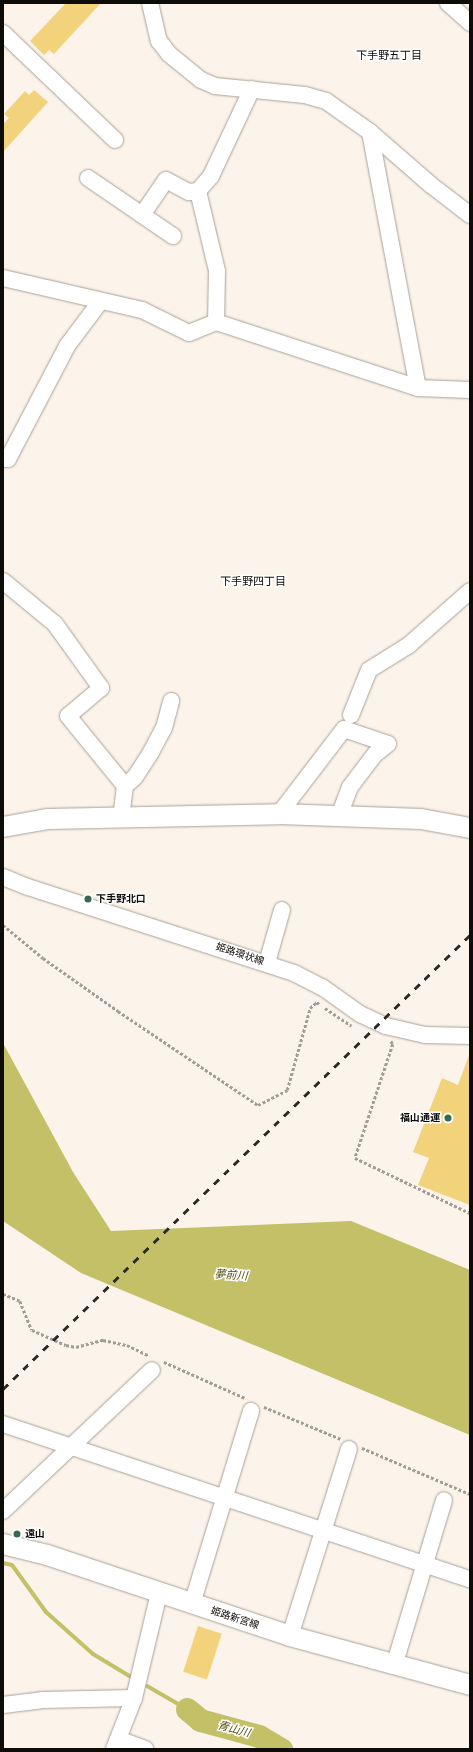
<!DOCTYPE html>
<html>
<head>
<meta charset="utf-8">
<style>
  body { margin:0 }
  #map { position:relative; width:473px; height:1752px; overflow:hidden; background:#fcf4eb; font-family:"Archivo Narrow","Noto Sans JP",sans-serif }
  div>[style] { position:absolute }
  .water>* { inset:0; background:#c3c067 }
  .stream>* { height:4px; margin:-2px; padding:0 2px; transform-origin:2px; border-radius:2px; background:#c3c067 }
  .river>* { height:23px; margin:-11.5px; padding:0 11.5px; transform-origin:11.5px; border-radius:11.5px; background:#c3c067 }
  .building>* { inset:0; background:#f3d27c; transform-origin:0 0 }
  .path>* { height:2.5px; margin-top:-1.25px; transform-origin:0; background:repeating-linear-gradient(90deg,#a29d96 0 3px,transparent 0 5px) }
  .roads { filter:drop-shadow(0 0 1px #a9a199) drop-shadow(0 0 1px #a9a199) }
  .minor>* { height:16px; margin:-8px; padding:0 8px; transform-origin:8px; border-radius:8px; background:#fff }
  .major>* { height:20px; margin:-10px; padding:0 10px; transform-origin:10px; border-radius:10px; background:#fff }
  .rail>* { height:3px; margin-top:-1.5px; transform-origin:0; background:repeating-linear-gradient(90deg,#2c2925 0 7px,transparent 0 14px) }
  .dots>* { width:11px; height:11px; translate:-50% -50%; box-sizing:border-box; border:2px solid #fff; border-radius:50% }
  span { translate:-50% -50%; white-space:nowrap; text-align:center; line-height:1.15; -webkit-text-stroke:3px #fff; paint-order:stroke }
  .poi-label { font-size:10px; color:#0e0c09; font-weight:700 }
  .left { translate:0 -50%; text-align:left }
  .right { translate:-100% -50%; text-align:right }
  .street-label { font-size:10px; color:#0e0c09 }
  .neighbourhood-label { font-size:11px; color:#0e0c09 }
  .water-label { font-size:11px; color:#524f09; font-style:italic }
  .frame { position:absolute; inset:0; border:4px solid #0e0c09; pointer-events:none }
</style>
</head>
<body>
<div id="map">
  <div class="water">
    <i style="clip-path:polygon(3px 1043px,73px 1172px,111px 1231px,351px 1221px,470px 1270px,470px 1435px,81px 1273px,3px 1221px)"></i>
  </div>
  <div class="stream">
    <i style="left:3px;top:1563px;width:9px;rotate:13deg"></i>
    <i style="left:12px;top:1565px;width:58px;rotate:54.1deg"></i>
    <i style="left:46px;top:1612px;width:63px;rotate:41.8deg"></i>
    <i style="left:93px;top:1654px;width:44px;rotate:31.2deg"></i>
    <i style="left:147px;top:1686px;width:46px;rotate:29.9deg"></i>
  </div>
  <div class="river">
    <i style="left:187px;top:1709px;width:17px;rotate:40deg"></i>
    <i style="left:200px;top:1720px;width:61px;rotate:15.2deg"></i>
    <i style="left:259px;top:1736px;width:26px;rotate:31deg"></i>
  </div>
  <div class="building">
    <i style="clip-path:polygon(66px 3px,101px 3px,54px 54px,49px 50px,44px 55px,30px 41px)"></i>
    <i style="clip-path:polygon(34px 90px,48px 102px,3px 152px,3px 124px,9px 118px,4px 114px,25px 91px,29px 95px)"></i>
    <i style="clip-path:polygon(469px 1055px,470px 1055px,470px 1205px,418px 1185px,429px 1158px,413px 1152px,442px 1078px,458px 1085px)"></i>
    <i style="left:198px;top:1626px;width:25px;height:48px;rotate:18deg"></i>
  </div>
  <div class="path">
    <i style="left:3px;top:925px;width:52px;rotate:39.5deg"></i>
    <i style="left:43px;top:958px;width:92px;rotate:35.2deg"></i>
    <i style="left:118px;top:1011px;width:169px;rotate:33.9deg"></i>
    <i style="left:258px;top:1105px;width:33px;rotate:-27deg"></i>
    <i style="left:287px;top:1090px;width:85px;rotate:-74.3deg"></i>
    <i style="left:310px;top:1008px;width:9px;rotate:-41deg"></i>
    <i style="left:317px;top:1002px;width:3px;rotate:45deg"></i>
    <i style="left:325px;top:1008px;width:32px;rotate:34deg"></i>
    <i style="left:391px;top:1041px;width:4px;rotate:56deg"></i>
    <i style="left:393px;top:1044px;width:120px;rotate:108.4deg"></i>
    <i style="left:355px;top:1158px;width:127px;rotate:25.6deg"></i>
    <i style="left:3px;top:1294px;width:18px;rotate:22deg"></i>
    <i style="left:20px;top:1301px;width:31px;rotate:68deg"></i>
    <i style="left:32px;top:1330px;width:37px;rotate:24deg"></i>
    <i style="left:66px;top:1345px;width:10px;rotate:11deg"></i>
    <i style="left:76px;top:1347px;width:28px;rotate:-15deg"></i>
    <i style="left:103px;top:1340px;width:25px;rotate:12deg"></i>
    <i style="left:127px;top:1345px;width:25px;rotate:26deg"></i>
    <i style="left:164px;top:1362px;width:89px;rotate:24deg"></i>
    <i style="left:264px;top:1407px;width:83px;rotate:22.6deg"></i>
    <i style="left:362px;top:1448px;width:117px;rotate:23.1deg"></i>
  </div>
  <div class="roads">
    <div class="minor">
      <i style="left:150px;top:3px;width:39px;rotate:77deg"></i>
      <i style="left:159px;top:41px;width:16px;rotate:52deg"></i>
      <i style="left:169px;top:54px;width:41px;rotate:39.1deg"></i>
      <i style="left:201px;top:80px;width:15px;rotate:23deg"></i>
      <i style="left:215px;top:86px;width:90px;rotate:5.7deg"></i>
      <i style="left:305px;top:95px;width:22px;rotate:16deg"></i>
      <i style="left:326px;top:101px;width:54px;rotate:35.2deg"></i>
      <i style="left:370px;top:132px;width:260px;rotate:79.4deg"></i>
      <i style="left:448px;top:3px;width:30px;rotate:42deg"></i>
      <i style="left:3px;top:33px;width:155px;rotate:43.7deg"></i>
      <i style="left:370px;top:132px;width:81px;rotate:41deg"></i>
      <i style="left:431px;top:185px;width:49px;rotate:37.6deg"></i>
      <i style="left:88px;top:178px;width:103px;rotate:34.3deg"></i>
      <i style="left:198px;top:191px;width:82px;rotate:76.6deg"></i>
      <i style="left:217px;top:271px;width:51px;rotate:91.1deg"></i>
      <i style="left:142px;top:215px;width:42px;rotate:-55.6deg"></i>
      <i style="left:166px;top:180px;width:26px;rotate:28deg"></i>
      <i style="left:189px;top:192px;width:9px;rotate:-6deg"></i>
      <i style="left:198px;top:191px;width:20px;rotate:-49deg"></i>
      <i style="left:211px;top:176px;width:96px;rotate:-64.8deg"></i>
      <i style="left:3px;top:278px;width:143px;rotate:13deg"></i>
      <i style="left:142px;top:310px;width:52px;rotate:26.1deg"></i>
      <i style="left:189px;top:333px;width:29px;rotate:-22deg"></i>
      <i style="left:216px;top:322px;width:213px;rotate:18.1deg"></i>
      <i style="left:418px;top:388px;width:52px;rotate:2.2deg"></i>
      <i style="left:3px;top:459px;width:5px"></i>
      <i style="left:8px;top:459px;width:127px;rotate:-62.4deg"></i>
      <i style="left:67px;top:346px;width:55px;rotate:-53.1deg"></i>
      <i style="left:3px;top:581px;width:67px;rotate:39.6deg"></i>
      <i style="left:55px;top:624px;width:79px;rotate:54.3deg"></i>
      <i style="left:101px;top:688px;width:43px;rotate:139.7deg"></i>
      <i style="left:68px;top:716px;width:90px;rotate:50.8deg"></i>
      <i style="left:125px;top:786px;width:31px;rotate:97deg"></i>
      <i style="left:351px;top:715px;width:48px;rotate:-68.2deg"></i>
      <i style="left:369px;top:670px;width:47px;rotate:-32deg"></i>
      <i style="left:409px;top:645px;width:81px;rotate:-41.5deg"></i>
      <i style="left:125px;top:786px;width:13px;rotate:-42deg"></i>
      <i style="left:135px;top:777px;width:30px;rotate:-57deg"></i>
      <i style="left:151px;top:752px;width:27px;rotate:-62deg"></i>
      <i style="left:164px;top:728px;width:28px;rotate:-75deg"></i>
      <i style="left:279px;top:814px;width:107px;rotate:-52.6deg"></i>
      <i style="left:344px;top:729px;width:46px;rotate:18.8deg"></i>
      <i style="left:388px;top:744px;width:16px;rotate:142deg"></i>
      <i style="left:375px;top:754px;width:41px;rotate:127.1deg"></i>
      <i style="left:350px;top:787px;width:31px;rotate:111deg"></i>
      <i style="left:3px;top:877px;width:27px;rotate:22deg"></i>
      <i style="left:28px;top:887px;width:280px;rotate:17.9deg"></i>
      <i style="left:294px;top:973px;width:31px;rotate:27deg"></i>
      <i style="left:322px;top:987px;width:47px;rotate:35.4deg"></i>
      <i style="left:360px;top:1014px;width:29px;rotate:25deg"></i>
      <i style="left:386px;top:1026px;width:40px;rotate:13deg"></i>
      <i style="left:425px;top:1035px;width:45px;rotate:1.3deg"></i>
      <i style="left:267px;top:963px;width:55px;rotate:-74.2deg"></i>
      <i style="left:3px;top:1424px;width:492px;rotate:18.4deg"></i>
      <i style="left:3px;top:1511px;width:205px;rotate:-43.4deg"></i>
      <i style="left:192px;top:1604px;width:202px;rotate:-73deg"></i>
      <i style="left:290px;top:1636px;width:196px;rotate:-72.5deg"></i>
      <i style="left:394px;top:1666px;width:173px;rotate:-73.2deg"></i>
      <i style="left:3px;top:1705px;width:39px;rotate:-7deg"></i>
      <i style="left:42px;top:1700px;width:92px;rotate:-1.2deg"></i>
      <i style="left:118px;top:1739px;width:29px;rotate:20deg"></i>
      <i style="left:114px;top:1749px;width:55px;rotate:-68.6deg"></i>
      <i style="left:134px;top:1698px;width:108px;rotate:-76.6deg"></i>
    </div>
    <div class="major">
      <i style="left:3px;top:827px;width:46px;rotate:-10.1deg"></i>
      <i style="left:48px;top:819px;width:231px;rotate:-1.2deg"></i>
      <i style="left:279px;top:814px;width:142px;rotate:2deg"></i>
      <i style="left:421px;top:819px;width:50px;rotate:10.4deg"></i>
      <i style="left:3px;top:1544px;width:45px;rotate:14deg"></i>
      <i style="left:47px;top:1555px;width:256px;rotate:18.4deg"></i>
      <i style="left:290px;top:1636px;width:187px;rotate:15.2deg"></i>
    </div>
  </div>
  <div class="rail">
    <i style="left:3px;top:1389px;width:651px;rotate:-44.19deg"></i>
  </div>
  <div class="dots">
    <i style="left:88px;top:899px;background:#346a50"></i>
    <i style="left:448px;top:1118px;background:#346a50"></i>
    <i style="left:17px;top:1534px;background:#346a50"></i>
  </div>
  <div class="poi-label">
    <span class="left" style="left:96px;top:899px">下手野北口</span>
    <span class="right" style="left:440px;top:1118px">福山通運</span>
    <span class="left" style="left:25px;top:1534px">遠山</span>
  </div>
  <div class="street-label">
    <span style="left:240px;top:954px;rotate:18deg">姫路環状線</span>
    <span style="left:235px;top:1618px;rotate:18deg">姫路新宮線</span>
  </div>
  <div class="neighbourhood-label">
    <span style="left:389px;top:55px">下手野五丁目</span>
    <span style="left:253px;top:581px">下手野四丁目</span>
  </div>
  <div class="water-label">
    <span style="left:231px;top:1275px;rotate:4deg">夢前川</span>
    <span style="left:234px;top:1729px;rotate:15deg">青山川</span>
  </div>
  <div class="frame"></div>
</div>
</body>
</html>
